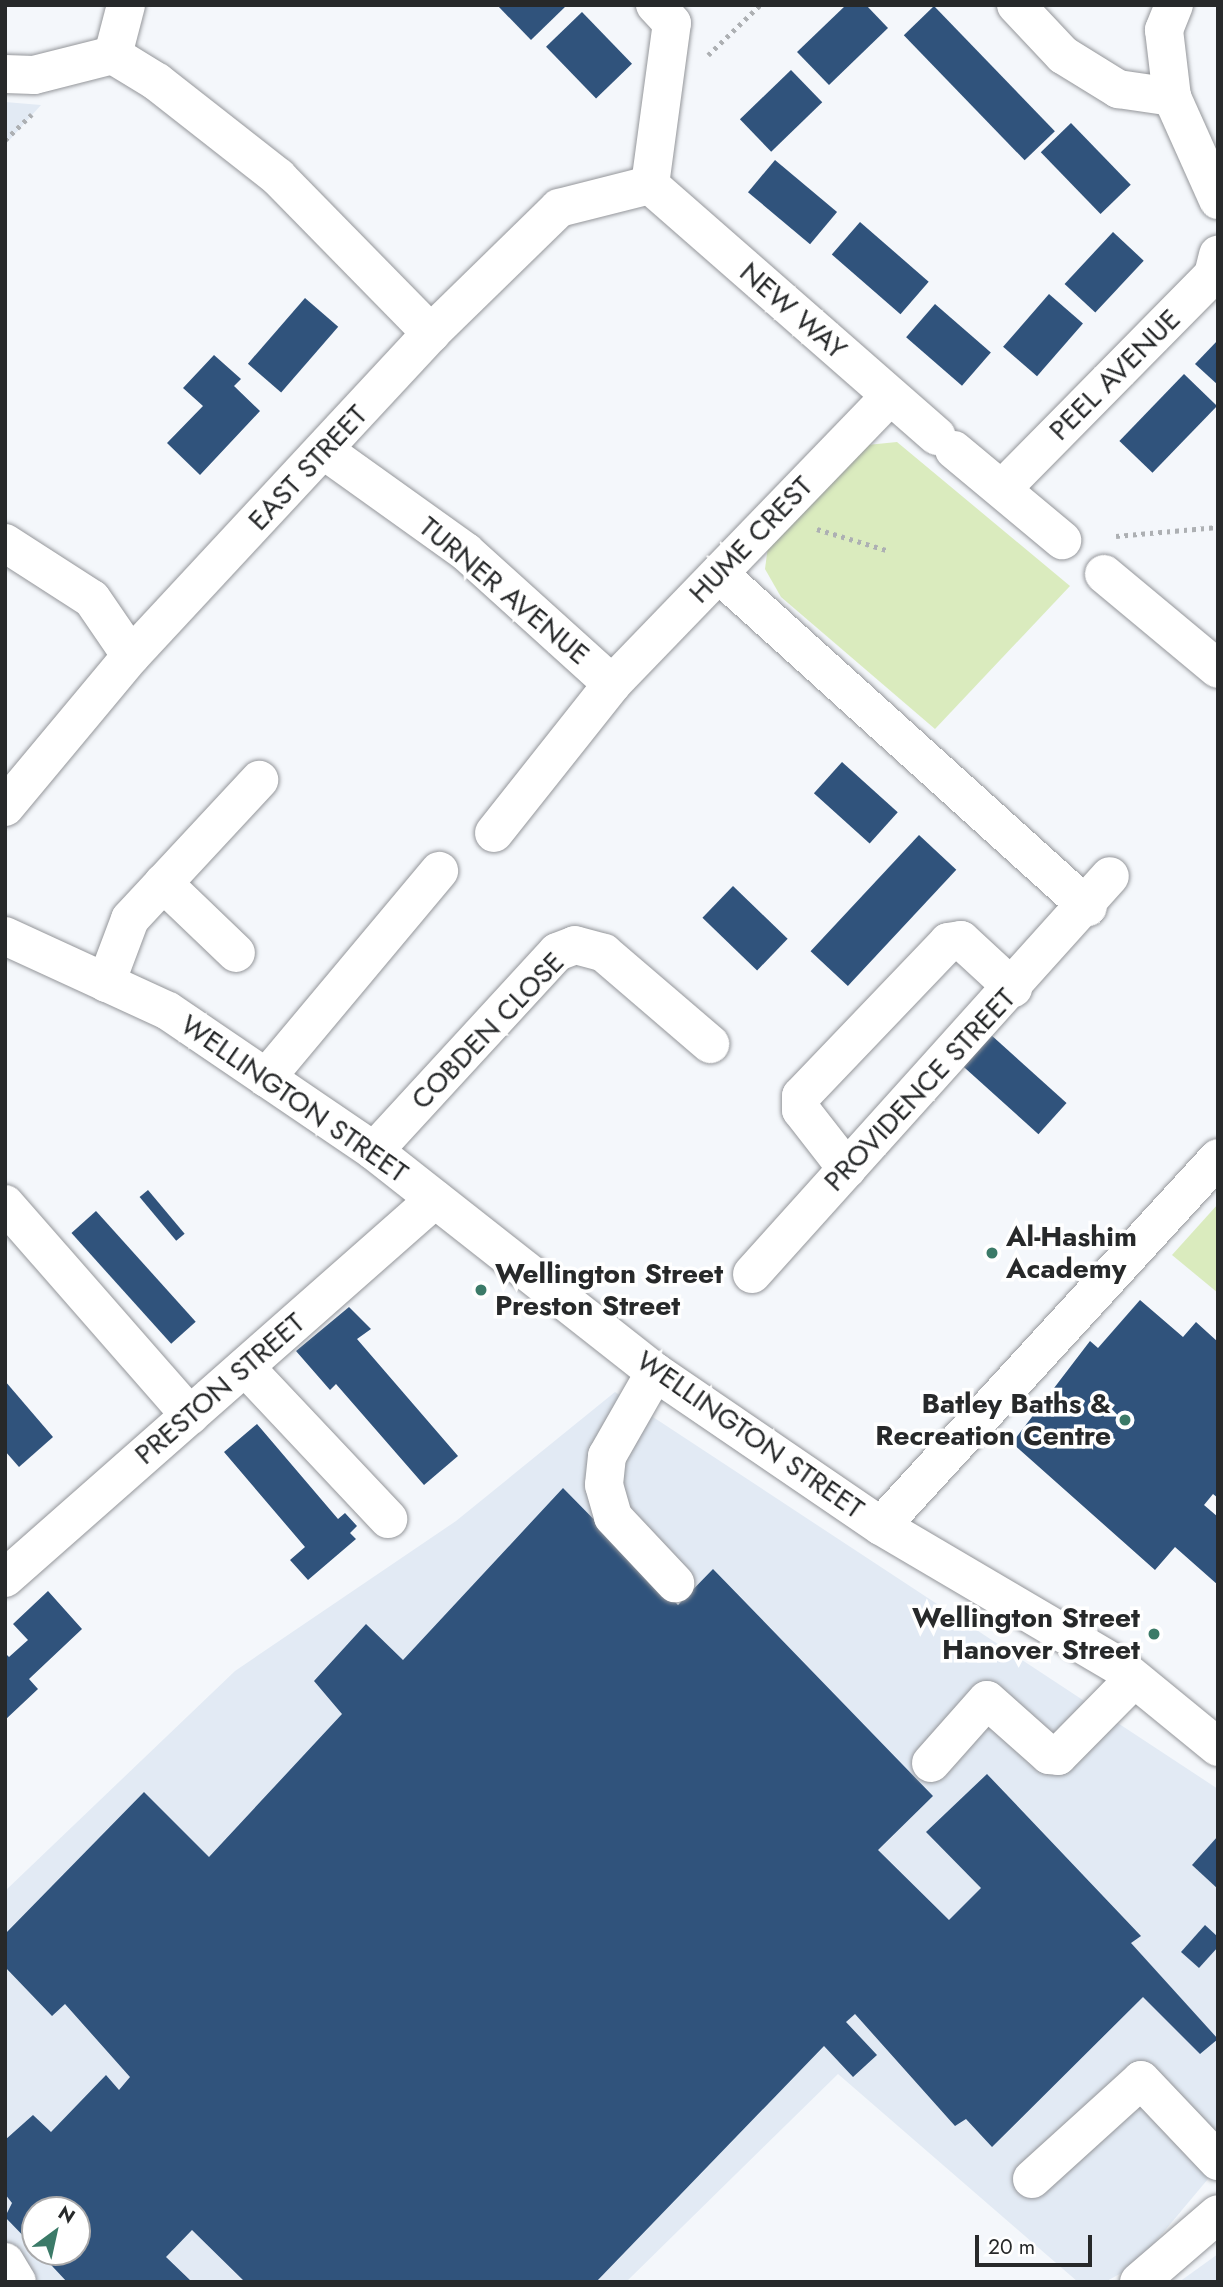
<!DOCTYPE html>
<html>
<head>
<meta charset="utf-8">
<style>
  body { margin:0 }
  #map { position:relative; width:1223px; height:2287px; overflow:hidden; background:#f4f7fb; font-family:Jost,sans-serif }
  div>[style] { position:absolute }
  .built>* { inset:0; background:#e2eaf4 }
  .green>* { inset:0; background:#daebbe }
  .building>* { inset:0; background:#30537c; transform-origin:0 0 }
  .path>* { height:4.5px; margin-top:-2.25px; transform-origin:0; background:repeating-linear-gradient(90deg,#adb0b3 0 3.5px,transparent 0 8.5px) }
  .roads { filter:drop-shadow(0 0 2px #94969a) drop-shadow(0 0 2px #94969a) }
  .minor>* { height:38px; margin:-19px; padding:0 19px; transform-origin:19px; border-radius:19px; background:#fff }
  .dots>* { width:19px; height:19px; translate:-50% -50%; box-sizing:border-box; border:4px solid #fff; border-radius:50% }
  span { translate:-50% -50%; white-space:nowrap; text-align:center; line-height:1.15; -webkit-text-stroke:7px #fff; paint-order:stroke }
  .street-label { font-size:28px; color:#27292a }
  .poi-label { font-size:28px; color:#27292a; font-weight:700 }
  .left { translate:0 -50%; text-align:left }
  .right { translate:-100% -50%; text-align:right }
  .frame { position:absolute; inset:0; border:7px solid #27292a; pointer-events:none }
  .north { position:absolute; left:21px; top:2196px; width:70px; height:70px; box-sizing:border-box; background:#fff; border:2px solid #a9a9aa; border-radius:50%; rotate:33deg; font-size:19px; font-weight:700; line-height:28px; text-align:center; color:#27292a }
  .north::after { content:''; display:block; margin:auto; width:24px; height:32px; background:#3b7a68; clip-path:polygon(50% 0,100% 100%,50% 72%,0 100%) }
  .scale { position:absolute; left:975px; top:2235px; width:117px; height:32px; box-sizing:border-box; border:4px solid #27292a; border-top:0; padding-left:9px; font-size:21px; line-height:24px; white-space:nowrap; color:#27292a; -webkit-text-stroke:5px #fff; paint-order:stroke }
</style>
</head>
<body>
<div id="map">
  <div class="built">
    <i style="clip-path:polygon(5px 102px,41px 105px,5px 145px)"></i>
    <i style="clip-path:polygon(evenodd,615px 1392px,1218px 1789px,1218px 2167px,1136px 2265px,1105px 2282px,1078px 2282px,838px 2074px,626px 2282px,5px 2282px,5px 1891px,235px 1671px,456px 1521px,615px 1392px,35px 2210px,77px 2210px,77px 2252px,35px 2252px,35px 2210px)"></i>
    <i style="clip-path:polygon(1218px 2254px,1218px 2282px,1179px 2282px)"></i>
  </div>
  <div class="green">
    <i style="clip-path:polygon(897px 442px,1070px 586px,935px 729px,781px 597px,765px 569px,768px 546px,867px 445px)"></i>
    <i style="clip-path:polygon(1218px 1204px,1218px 1293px,1172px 1255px)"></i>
  </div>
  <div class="building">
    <i style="clip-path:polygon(497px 5px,567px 5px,531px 40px)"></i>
    <i style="clip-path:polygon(846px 5px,866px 5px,888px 28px,829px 85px,797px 52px)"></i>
    <i style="left:934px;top:6px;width:174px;height:42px;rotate:46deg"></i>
    <i style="left:582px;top:12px;width:72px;height:50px;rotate:46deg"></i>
    <i style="left:791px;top:70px;width:45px;height:71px;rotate:46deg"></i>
    <i style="left:1071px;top:123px;width:86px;height:42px;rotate:46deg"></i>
    <i style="left:775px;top:160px;width:81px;height:42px;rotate:40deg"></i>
    <i style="left:860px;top:222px;width:91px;height:43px;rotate:41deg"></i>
    <i style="left:1113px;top:232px;width:42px;height:71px;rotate:43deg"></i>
    <i style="left:1049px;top:294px;width:45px;height:70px;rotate:41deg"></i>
    <i style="left:305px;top:298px;width:44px;height:87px;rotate:41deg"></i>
    <i style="left:935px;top:304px;width:74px;height:44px;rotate:41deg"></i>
    <i style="clip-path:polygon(1218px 340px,1218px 385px,1195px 364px)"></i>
    <i style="clip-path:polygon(214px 355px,241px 379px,234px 386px,260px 411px,200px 475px,167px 443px,203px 406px,183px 388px)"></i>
    <i style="left:1184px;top:374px;width:46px;height:93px;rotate:44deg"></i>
    <i style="left:842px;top:762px;width:75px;height:42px;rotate:42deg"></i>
    <i style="left:919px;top:835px;width:51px;height:159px;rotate:43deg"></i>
    <i style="left:733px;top:886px;width:76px;height:44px;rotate:44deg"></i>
    <i style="left:990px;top:1034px;width:103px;height:42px;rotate:42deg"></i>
    <i style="left:148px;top:1190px;width:57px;height:11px;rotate:50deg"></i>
    <i style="left:96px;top:1211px;width:149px;height:33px;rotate:48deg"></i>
    <i style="clip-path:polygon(1140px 1300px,1183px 1337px,1196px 1322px,1218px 1342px,1218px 1498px,1213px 1494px,1204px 1505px,1218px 1517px,1218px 1585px,1175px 1547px,1155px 1570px,1012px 1443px,1090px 1341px,1098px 1348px)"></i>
    <i style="clip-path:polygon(349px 1307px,371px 1329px,357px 1339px,458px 1456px,424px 1485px,336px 1384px,330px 1390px,296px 1351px)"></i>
    <i style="clip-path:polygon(5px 1381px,53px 1437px,19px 1467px,5px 1451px)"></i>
    <i style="clip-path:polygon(257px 1424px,338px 1519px,345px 1513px,357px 1526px,350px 1533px,356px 1539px,308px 1580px,290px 1560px,305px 1547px,224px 1452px)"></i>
    <i style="clip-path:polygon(563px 1488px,678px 1605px,713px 1569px,933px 1796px,878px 1850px,949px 1920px,981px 1888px,926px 1832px,987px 1774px,1141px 1936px,1131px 1943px,1218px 2039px,1200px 2054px,1143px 1997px,992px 2147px,966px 2119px,955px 2126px,855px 2014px,846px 2022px,877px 2055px,853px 2077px,824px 2046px,596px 2282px,245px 2282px,192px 2230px,166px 2257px,192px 2282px,67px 2282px,39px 2252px,77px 2252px,77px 2210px,35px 2210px,35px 2248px,5px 2217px,12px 2203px,5px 2194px,5px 2140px,33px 2115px,51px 2132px,106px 2075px,119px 2090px,130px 2077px,65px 2004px,52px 2016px,5px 1967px,5px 1934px,144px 1792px,209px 1857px,342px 1714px,314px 1681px,366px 1624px,403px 1660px)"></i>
    <i style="clip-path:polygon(48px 1591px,82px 1629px,29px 1679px,38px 1689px,5px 1720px,5px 1653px,9px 1657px,28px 1640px,13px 1624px)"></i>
    <i style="clip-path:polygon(1218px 1836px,1218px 1889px,1192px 1865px)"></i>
    <i style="clip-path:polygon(1205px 1925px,1218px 1937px,1218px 1947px,1199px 1968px,1181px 1952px)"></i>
  </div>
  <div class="path">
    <i style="left:708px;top:55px;width:72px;rotate:-43.9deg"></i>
    <i style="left:5px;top:140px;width:37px;rotate:-44deg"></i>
    <i style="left:817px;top:529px;width:72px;rotate:16.9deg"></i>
    <i style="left:1116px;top:536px;width:102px;rotate:-5deg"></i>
  </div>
  <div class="roads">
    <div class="minor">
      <i style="left:1016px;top:5px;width:69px;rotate:46.8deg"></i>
      <i style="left:1063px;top:55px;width:65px;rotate:31.7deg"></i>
      <i style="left:1118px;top:89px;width:55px;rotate:8.4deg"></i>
      <i style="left:1174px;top:5px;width:27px;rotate:112deg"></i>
      <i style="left:1164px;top:30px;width:67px;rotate:83.2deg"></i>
      <i style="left:1172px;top:97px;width:113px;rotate:65.9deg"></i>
      <i style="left:113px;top:55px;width:52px;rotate:-75.4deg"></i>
      <i style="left:5px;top:74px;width:29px;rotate:2deg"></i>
      <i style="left:34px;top:75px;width:81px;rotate:-14.2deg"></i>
      <i style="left:113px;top:55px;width:52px;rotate:31.5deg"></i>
      <i style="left:157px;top:82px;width:154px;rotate:38.1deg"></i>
      <i style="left:278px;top:177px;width:219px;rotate:45.6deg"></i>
      <i style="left:650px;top:185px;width:381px;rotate:41.2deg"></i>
      <i style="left:650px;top:185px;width:163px;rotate:-82.3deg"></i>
      <i style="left:672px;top:23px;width:25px;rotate:-133deg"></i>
      <i style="left:954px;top:450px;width:141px;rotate:39.8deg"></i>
      <i style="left:325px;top:451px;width:173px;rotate:35.6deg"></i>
      <i style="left:466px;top:552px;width:197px;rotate:42.1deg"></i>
      <i style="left:1002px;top:489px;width:301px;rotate:-45.4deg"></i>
      <i style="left:1213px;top:275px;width:21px;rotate:-76deg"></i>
      <i style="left:5px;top:543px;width:103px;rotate:32.8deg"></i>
      <i style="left:92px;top:599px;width:69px;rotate:55.6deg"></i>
      <i style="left:719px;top:574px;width:497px;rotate:42.1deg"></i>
      <i style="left:1104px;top:574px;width:148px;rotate:39.8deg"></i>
      <i style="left:5px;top:807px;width:197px;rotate:-50.2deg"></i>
      <i style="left:131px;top:656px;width:441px;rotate:-47.1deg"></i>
      <i style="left:431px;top:333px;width:179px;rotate:-44.3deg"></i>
      <i style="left:559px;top:208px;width:94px;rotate:-14.2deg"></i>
      <i style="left:494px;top:833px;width:190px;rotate:-51.6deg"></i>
      <i style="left:612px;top:684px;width:400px;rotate:-46deg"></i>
      <i style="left:163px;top:883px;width:101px;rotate:43.8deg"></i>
      <i style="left:5px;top:936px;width:179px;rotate:24.7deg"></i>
      <i style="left:168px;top:1011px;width:249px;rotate:34.2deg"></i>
      <i style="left:374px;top:1151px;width:357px;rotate:38.2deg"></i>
      <i style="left:655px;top:1372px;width:273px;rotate:34.3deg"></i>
      <i style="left:881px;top:1526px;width:276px;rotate:30.5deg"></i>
      <i style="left:1119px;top:1666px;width:128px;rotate:39.3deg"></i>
      <i style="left:106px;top:983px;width:68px;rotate:-69.4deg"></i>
      <i style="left:130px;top:919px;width:190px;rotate:-47.1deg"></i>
      <i style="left:266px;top:1078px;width:270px;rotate:-50.1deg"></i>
      <i style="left:374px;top:1151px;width:270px;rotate:-47.4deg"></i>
      <i style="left:557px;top:952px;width:19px;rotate:-21deg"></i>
      <i style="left:575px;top:945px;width:30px;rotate:15deg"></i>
      <i style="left:604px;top:953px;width:140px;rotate:40.6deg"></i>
      <i style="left:847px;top:1169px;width:75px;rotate:-127.9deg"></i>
      <i style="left:801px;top:1110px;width:14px;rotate:-90deg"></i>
      <i style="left:801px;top:1096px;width:213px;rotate:-46.3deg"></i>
      <i style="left:948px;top:942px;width:13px;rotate:-9deg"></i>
      <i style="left:961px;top:940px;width:71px;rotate:42.7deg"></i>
      <i style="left:5px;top:1204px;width:281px;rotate:48.8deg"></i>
      <i style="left:752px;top:1274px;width:535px;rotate:-48.03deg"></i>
      <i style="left:245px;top:1367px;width:209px;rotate:46.7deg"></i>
      <i style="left:655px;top:1372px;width:97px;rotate:119.7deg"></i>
      <i style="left:607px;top:1456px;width:29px;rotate:96deg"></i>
      <i style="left:604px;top:1485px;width:33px;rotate:74deg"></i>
      <i style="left:613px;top:1517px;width:91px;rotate:46.8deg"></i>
      <i style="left:881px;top:1526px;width:499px;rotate:-47.5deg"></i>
      <i style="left:5px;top:1578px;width:573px;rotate:-41.39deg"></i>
      <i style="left:931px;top:1763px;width:84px;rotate:-48.4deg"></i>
      <i style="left:987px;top:1700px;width:83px;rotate:41.6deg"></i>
      <i style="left:1049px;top:1755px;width:9px;rotate:6deg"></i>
      <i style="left:1058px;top:1756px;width:108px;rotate:-45.4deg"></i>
      <i style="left:1032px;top:2179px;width:147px;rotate:-42.2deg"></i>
      <i style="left:1141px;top:2080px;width:112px;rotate:46.5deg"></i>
      <i style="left:5px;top:2262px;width:23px;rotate:59deg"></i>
      <i style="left:1139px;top:2282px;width:104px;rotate:-40.7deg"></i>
    </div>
  </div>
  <div class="dots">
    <i style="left:992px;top:1253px;background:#3b7a68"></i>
    <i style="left:481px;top:1290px;background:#3b7a68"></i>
    <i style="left:1125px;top:1420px;background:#3b7a68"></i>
    <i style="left:1154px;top:1634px;background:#3b7a68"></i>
  </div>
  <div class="street-label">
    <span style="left:793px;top:311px;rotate:41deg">NEW WAY</span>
    <span style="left:1115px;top:375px;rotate:-45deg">PEEL AVENUE</span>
    <span style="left:308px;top:468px;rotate:-47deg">EAST STREET</span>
    <span style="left:751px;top:540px;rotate:-46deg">HUME CREST</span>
    <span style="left:504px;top:591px;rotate:40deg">TURNER AVENUE</span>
    <span style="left:488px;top:1031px;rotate:-46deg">COBDEN CLOSE</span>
    <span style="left:920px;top:1090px;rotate:-47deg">PROVIDENCE STREET</span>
    <span style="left:294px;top:1099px;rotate:35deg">WELLINGTON STREET</span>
    <span style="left:220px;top:1389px;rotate:-41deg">PRESTON STREET</span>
    <span style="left:750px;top:1435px;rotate:35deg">WELLINGTON STREET</span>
  </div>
  <div class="poi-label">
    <span class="left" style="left:1006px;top:1253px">Al-Hashim<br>Academy</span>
    <span class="left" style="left:495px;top:1290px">Wellington Street<br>Preston Street</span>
    <span class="right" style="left:1111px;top:1420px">Batley Baths &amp;<br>Recreation Centre</span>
    <span class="right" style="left:1140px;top:1634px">Wellington Street<br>Hanover Street</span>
  </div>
  <div class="frame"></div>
  <div class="north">N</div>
  <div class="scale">20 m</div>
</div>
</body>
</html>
